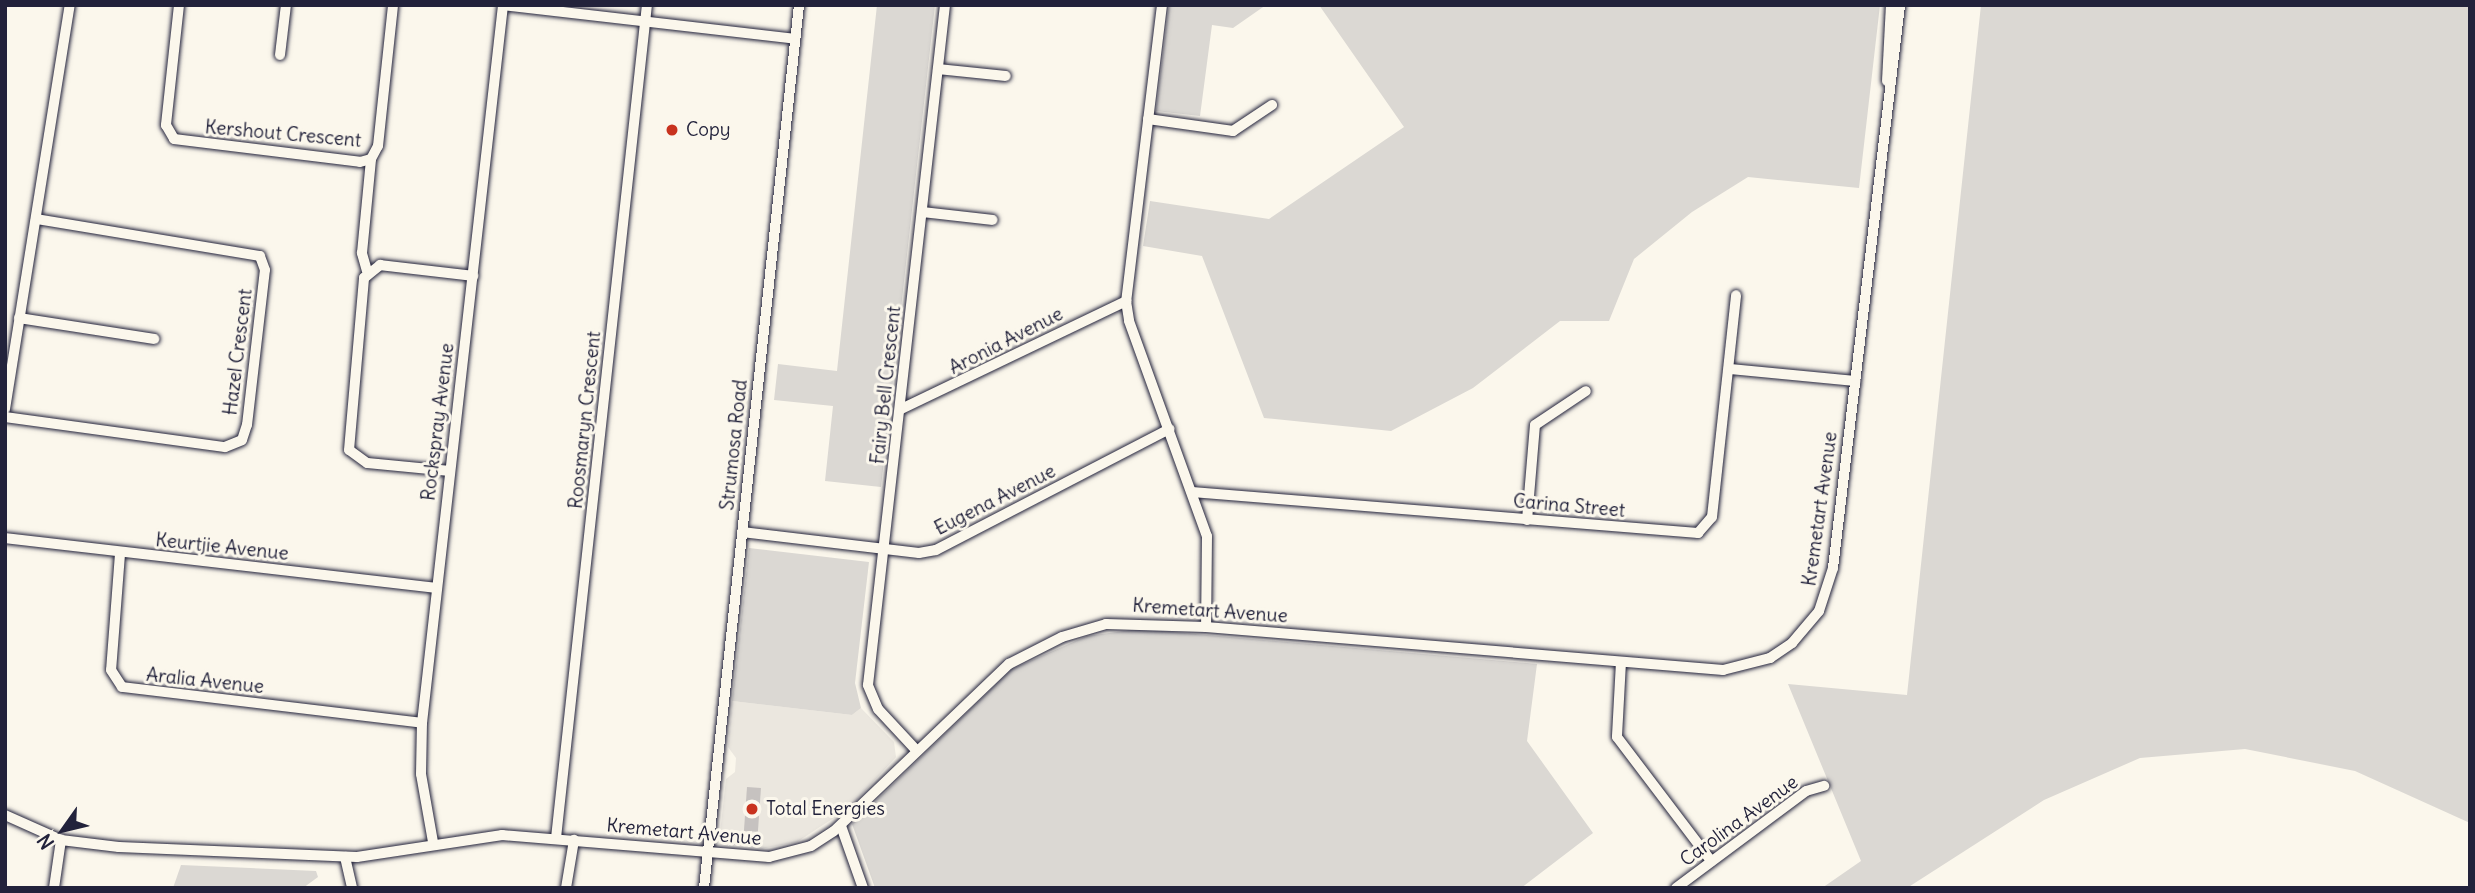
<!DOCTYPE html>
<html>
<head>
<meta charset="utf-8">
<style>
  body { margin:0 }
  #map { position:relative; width:2475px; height:893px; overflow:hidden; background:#fbf7ec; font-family:Delius,sans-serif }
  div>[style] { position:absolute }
  .built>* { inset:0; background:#ebe7df }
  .green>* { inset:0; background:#dbd8d3 }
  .building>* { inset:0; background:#c6c2c0; transform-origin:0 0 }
  .roads { filter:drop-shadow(0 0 2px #22223b) drop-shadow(0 0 2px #22223b) }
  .minor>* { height:10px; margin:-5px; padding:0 5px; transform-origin:5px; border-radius:5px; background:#fbf7ec }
  .dots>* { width:19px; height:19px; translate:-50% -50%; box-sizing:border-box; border:4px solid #fbf7ec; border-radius:50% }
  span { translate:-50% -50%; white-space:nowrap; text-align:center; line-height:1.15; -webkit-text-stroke:6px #fbf7ec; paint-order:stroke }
  .poi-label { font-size:19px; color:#22223b }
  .left { translate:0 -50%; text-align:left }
  .street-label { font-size:19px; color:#22223b }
  .frame { position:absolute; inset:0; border:7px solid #22223b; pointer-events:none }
  .north { position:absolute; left:28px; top:795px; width:70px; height:70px; -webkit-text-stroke:5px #fbf7ec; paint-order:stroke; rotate:236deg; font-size:19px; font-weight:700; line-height:28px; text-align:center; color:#22223b }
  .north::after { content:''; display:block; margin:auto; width:24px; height:32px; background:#22223b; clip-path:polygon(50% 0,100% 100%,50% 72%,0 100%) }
</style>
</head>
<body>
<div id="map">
  <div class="built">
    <i style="clip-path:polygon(732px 701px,852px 715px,861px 708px,894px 742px,896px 757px,849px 808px,797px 842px,761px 849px,728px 844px,720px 833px,726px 779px,735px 772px,736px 758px,728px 747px)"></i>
  </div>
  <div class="green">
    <i style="clip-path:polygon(877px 5px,935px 5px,881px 487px,825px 481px,833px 406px,774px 400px,778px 364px,837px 371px)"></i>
    <i style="clip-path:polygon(1169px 5px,1266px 5px,1233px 28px,1212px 25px,1200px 116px,1156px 111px)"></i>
    <i style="clip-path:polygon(1319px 5px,1880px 5px,1859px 188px,1748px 177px,1692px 212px,1634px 259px,1609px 321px,1560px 321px,1473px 388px,1391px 431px,1264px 418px,1202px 256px,1143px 246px,1150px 201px,1269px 219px,1404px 127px)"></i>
    <i style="clip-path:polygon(1981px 5px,2470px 5px,2470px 823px,2355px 771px,2245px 749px,2140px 758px,2044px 800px,1907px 888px,1822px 888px,1861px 861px,1788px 684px,1907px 695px)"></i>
    <i style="clip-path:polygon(749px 548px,869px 562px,855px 683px,861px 708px,852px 715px,732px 701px)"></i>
    <i style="clip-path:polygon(1139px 629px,1537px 664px,1527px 741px,1593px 833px,1521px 888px,875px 888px,852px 824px,1012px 669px,1087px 636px)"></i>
    <i style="clip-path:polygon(181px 865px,316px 871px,318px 877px,303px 888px,173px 888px)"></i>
  </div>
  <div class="building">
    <i style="left:747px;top:787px;width:14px;height:44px;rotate:4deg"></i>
  </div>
  <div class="roads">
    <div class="minor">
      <i style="left:179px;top:5px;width:121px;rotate:96.2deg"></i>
      <i style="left:166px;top:125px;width:16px;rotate:60deg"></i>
      <i style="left:174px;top:139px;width:187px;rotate:7deg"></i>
      <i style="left:360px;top:162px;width:11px;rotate:-15deg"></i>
      <i style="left:371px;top:159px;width:15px;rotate:-62deg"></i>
      <i style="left:378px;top:146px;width:142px;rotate:-83.9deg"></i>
      <i style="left:503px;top:5px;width:294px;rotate:6.6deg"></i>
      <i style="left:1162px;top:5px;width:298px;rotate:96.9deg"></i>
      <i style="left:1126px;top:301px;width:20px;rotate:81deg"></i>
      <i style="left:1129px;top:321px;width:229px;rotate:70.1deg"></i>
      <i style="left:1207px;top:536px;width:91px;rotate:90.6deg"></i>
      <i style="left:280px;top:55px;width:50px;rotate:-83.2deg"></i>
      <i style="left:938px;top:69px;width:68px;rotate:5.9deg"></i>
      <i style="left:1887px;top:81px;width:76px;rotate:-87deg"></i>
      <i style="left:1148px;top:119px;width:86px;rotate:8deg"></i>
      <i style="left:1233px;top:131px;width:47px;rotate:-33.7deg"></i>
      <i style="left:923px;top:212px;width:70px;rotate:6.5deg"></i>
      <i style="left:367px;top:271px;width:19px;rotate:-106deg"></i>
      <i style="left:362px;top:253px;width:94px;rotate:-84.5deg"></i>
      <i style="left:19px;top:318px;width:137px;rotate:8.8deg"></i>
      <i style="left:1730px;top:369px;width:126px;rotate:5.5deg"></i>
      <i style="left:5px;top:409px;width:409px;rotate:-80.9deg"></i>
      <i style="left:901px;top:409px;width:250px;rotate:-25.6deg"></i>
      <i style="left:5px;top:417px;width:222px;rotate:7.8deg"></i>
      <i style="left:225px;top:447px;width:18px;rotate:-22deg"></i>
      <i style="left:242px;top:440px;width:16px;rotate:-72deg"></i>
      <i style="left:247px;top:425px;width:156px;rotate:-83.4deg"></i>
      <i style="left:265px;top:270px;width:15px;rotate:-110deg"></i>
      <i style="left:260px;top:256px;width:227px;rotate:-170.6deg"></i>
      <i style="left:450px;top:471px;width:83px;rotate:-174.5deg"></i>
      <i style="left:367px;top:463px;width:22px;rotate:-144deg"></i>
      <i style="left:349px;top:450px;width:173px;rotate:-85deg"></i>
      <i style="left:364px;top:278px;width:21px;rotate:-39deg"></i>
      <i style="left:380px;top:265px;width:94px;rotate:6.7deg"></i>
      <i style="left:1192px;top:492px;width:508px;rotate:4.63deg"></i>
      <i style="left:1698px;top:533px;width:21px;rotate:-49deg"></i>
      <i style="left:1712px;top:517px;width:223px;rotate:-83.8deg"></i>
      <i style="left:1527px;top:520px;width:95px;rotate:-85.2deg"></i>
      <i style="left:1535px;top:425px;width:61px;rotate:-33.7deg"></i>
      <i style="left:742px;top:532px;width:178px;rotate:6.8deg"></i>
      <i style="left:919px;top:553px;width:17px;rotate:-10deg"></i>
      <i style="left:936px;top:550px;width:263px;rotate:-27.4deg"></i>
      <i style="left:5px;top:538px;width:432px;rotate:6.6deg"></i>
      <i style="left:120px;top:554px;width:116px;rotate:94.4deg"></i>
      <i style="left:111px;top:670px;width:20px;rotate:57deg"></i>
      <i style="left:122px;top:687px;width:302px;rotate:6.8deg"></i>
      <i style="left:1621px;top:662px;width:75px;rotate:93.1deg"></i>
      <i style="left:1617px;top:737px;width:156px;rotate:52.8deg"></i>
      <i style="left:917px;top:751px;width:57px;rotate:-132.9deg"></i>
      <i style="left:878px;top:709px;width:26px;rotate:-113deg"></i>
      <i style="left:868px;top:685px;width:684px;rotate:-83.54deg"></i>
      <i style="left:5px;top:815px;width:61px;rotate:24.1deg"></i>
      <i style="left:61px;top:840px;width:58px;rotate:6.9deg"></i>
      <i style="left:119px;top:847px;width:238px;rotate:2.4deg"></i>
      <i style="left:357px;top:857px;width:147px;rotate:-8.6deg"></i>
      <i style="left:502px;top:835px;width:268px;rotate:4.7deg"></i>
      <i style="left:769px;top:857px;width:43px;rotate:-14.7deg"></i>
      <i style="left:811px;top:846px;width:27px;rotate:-33deg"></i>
      <i style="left:834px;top:831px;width:242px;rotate:-43.7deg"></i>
      <i style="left:1009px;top:664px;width:59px;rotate:-27deg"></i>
      <i style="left:1062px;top:637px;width:46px;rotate:-16.5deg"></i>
      <i style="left:1106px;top:624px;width:100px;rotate:1.7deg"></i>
      <i style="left:1206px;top:627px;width:519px;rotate:4.75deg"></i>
      <i style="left:1723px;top:670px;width:49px;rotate:-14.3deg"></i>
      <i style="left:1770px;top:658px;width:27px;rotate:-34deg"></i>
      <i style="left:1792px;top:643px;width:42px;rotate:-49.8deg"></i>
      <i style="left:1819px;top:611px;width:45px;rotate:-72deg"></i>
      <i style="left:1833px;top:568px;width:567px;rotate:-83.21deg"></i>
      <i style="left:841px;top:826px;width:66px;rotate:70.5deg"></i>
      <i style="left:556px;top:838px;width:838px;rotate:-83.77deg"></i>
      <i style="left:433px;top:842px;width:69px;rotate:-100deg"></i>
      <i style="left:421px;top:774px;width:51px;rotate:-88.9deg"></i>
      <i style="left:422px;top:723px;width:723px;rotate:-83.56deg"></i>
      <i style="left:345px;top:857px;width:32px;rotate:77deg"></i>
      <i style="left:54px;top:888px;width:49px;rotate:-81.7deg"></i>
      <i style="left:566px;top:888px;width:49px;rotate:-80.5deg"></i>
      <i style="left:704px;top:888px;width:888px;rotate:-83.86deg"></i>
      <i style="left:1676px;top:888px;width:162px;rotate:-36.7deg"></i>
      <i style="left:1806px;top:791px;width:19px;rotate:-16deg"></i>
    </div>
  </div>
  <div class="dots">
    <i style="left:672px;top:130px;background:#c8321e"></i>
    <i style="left:752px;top:809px;background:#c8321e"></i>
  </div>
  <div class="poi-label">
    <span class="left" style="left:686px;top:130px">Copy</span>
    <span class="left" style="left:766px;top:809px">Total Energies</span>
  </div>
  <div class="street-label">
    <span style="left:283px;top:134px;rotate:5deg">Kershout Crescent</span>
    <span style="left:1006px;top:341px;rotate:-27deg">Aronia Avenue</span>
    <span style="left:238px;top:352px;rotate:-83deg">Hazel Crescent</span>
    <span style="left:886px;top:385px;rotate:-84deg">Fairy Bell Crescent</span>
    <span style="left:585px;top:420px;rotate:-84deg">Roosmaryn Crescent</span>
    <span style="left:438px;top:422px;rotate:-83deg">Rockspray Avenue</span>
    <span style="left:734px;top:445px;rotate:-84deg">Strumosa Road</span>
    <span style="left:995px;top:500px;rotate:-27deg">Eugena Avenue</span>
    <span style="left:1569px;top:506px;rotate:5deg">Carina Street</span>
    <span style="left:1820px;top:509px;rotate:-82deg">Kremetart Avenue</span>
    <span style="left:222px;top:547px;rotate:6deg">Keurtjie Avenue</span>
    <span style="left:1210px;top:611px;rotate:4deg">Kremetart Avenue</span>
    <span style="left:205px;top:681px;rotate:6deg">Aralia Avenue</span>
    <span style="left:1739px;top:821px;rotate:-36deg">Carolina Avenue</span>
    <span style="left:684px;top:832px;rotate:5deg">Kremetart Avenue</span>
  </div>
  <div class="frame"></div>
  <div class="north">N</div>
</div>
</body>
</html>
